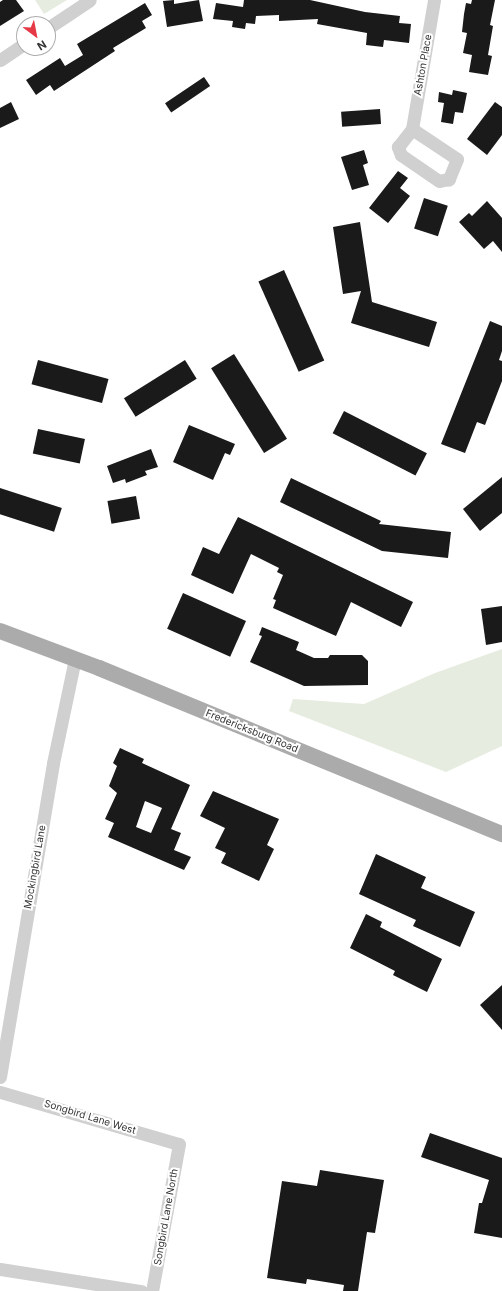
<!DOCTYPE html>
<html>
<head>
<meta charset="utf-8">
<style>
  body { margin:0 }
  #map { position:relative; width:502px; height:1291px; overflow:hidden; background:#fff; font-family:Inter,sans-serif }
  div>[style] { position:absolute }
  .green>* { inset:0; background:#e6ecdf }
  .building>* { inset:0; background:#1a1a1a; transform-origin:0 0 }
  .minor>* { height:13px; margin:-6.5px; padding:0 6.5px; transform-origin:6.5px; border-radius:6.5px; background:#d0d0d0 }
  .major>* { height:16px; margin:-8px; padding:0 8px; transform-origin:8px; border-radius:8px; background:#ababab }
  span { translate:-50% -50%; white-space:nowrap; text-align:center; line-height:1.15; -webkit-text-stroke:4px #fff; paint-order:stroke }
  .street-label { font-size:10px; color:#333 }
  .north { position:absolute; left:16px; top:16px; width:40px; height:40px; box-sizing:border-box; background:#fff; border:1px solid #adadad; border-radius:50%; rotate:148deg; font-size:11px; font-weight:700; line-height:16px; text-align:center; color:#333 }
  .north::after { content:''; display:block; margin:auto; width:14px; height:18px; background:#e63946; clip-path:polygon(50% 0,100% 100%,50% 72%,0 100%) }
</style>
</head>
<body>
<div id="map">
  <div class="green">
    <i style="clip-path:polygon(35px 0,67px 0,44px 14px)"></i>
    <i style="clip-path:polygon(502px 649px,502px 746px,446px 772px,289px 711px,293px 699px,364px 704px,435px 673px)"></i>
  </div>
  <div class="building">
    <i style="clip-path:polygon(3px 0,16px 0,24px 11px,0 26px,0 2px)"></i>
    <i style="clip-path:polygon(174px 0,174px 4px,199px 0,203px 21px,167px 27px,163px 1px)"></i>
    <i style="clip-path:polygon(244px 0,310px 0,365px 12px,400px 16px,399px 23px,411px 24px,409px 43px,384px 40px,383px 47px,366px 45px,367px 33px,317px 24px,318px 19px,279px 21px,279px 15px,256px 16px,255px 24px,246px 23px,245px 29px,232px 27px,233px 21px,213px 19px,216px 3px,243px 7px)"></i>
    <i style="clip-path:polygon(472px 0,495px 0,490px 25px,493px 26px,488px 55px,492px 56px,488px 75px,469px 72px,472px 55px,463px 53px,467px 33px,462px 32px,464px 14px,466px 3px,471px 4px)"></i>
    <i style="clip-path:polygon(145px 3px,152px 15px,142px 21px,146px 28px,113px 48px,115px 51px,54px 91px,50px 85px,36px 95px,26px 80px,60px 58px,65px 66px,83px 55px,77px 44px)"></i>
    <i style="left:204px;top:77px;width:11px;height:47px;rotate:56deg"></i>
    <i style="clip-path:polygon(453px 90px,467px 93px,463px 113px,455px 112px,453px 124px,441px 122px,444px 103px,438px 102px,439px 92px,452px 95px)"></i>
    <i style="clip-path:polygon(11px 102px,19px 119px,0 128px,0 108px)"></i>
    <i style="clip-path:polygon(495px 102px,502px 107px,502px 135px,487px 155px,467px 139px)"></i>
    <i style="left:380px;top:109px;width:15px;height:39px;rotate:86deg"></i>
    <i style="clip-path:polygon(364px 150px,368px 163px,363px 165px,369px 185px,352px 190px,341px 157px)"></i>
    <i style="clip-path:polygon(398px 171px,408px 178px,400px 188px,410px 196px,388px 223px,369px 208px)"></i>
    <i style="left:424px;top:198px;width:25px;height:32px;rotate:18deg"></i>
    <i style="clip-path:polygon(487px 201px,502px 218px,502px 252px,493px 241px,484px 249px,459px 222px,469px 213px,472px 216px)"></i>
    <i style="clip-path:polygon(360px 222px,372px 302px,437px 322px,429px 347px,351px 323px,361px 291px,343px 294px,333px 227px)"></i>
    <i style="left:284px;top:270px;width:99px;height:28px;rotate:66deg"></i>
    <i style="clip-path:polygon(490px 321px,502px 326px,502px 351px,499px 360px,502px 361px,502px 381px,485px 425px,477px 422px,465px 453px,441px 444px)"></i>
    <i style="left:234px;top:354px;width:100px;height:27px;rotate:58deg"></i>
    <i style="left:38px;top:360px;width:73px;height:25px;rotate:15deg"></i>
    <i style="left:185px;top:360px;width:22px;height:72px;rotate:58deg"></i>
    <i style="left:344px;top:411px;width:93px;height:25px;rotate:27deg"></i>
    <i style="clip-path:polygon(189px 425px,235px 444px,230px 455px,225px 453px,213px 480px,173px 462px)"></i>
    <i style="left:38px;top:429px;width:48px;height:25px;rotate:12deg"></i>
    <i style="clip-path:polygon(151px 449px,158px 467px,145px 471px,147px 475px,126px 483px,125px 479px,113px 483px,107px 466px)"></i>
    <i style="clip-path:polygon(502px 477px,502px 513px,480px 531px,463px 509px)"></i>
    <i style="clip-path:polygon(291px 478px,381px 521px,379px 524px,451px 532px,448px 558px,382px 551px,280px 502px)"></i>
    <i style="left:0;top:488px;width:65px;height:25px;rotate:18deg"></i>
    <i style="left:136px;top:496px;width:23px;height:29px;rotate:80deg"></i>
    <i style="clip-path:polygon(238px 517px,413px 602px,401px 627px,351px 602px,336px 636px,273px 608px,276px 600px,273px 599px,283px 575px,277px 572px,279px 568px,251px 554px,233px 594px,191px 575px,203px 547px,219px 554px)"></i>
    <i style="left:183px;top:593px;width:69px;height:39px;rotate:24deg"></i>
    <i style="clip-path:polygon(502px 606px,502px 642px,486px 645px,481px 609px)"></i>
    <i style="clip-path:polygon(262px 627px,299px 642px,296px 650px,314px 658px,328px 658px,330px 655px,362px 655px,368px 661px,368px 685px,304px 686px,250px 662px,262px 636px,259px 635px)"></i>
    <i style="clip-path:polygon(evenodd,120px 748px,144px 759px,142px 763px,190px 785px,171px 829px,181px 833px,174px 850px,191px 857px,184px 870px,108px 837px,114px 823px,105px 819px,117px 793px,109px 786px,117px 766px,113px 763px,120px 748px,145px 801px,162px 808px,151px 833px,136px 827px,145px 801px)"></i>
    <i style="clip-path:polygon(213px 791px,279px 819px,267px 845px,274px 849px,259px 881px,221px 863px,226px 853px,215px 848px,225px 828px,200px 816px)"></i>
    <i style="clip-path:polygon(376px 854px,426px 877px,421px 888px,475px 912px,460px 947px,413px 926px,416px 920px,359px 894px)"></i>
    <i style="clip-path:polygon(366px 914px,382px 922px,380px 927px,442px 959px,427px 992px,393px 975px,395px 971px,350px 948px)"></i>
    <i style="clip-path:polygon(502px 985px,502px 1030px,480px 1005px)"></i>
    <i style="clip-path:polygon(430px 1133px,502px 1158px,502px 1238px,474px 1233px,479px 1203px,482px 1203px,489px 1180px,421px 1157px)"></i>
    <i style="clip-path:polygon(320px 1170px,384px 1180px,375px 1233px,367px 1232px,358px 1291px,343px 1291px,344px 1285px,307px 1279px,306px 1284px,267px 1278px,282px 1181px,317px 1186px)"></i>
  </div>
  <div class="minor">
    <i style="left:48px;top:28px;width:50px;rotate:-33.7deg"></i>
    <i style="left:0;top:60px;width:29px;rotate:-34deg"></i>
    <i style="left:412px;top:129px;width:54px;rotate:33.7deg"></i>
    <i style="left:457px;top:159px;width:22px;rotate:112deg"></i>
    <i style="left:449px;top:179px;width:10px;rotate:169deg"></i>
    <i style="left:439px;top:181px;width:46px;rotate:-145.6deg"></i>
    <i style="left:401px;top:155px;width:9px;rotate:-111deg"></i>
    <i style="left:398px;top:147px;width:23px;rotate:-52deg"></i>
    <i style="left:412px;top:129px;width:131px;rotate:-80.3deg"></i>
    <i style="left:0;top:1077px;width:318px;rotate:-80.4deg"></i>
    <i style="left:53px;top:763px;width:106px;rotate:-78.1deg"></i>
    <i style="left:0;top:1092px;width:186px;rotate:16.2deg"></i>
    <i style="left:179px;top:1144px;width:149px;rotate:100.4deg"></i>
    <i style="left:0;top:1269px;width:143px;rotate:8.9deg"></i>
  </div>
  <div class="major">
    <i style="left:0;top:631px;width:106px;rotate:20.5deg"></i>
    <i style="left:99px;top:668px;width:436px;rotate:22.4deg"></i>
  </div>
  <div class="street-label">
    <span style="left:423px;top:65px;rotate:-80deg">Ashton Place</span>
    <span style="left:252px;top:731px;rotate:22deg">Fredericksburg Road</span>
    <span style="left:35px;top:867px;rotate:-80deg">Mockingbird Lane</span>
    <span style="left:90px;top:1117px;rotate:17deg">Songbird Lane West</span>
    <span style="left:166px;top:1217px;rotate:-80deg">Songbird Lane North</span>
  </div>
  <div class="north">N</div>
</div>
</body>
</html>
